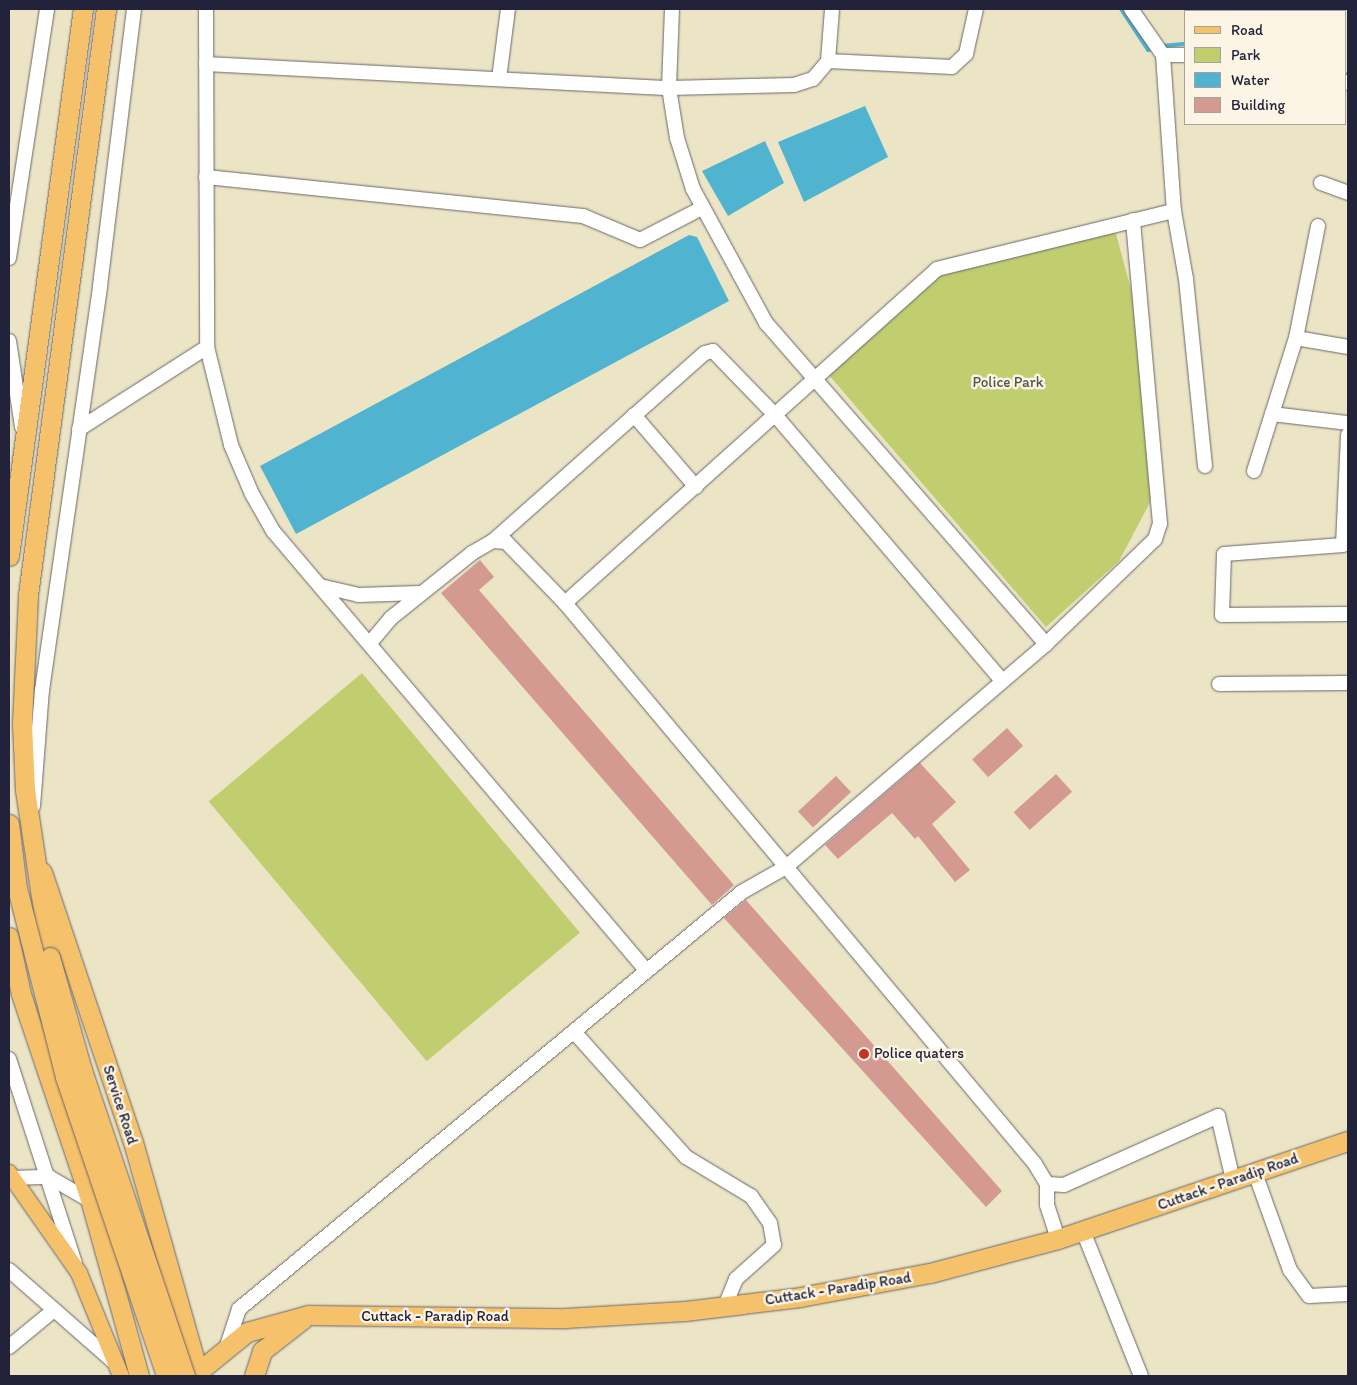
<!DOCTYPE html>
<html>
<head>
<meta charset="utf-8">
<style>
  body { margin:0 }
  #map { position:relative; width:1357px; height:1385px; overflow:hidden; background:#ece5c5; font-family:Itim,sans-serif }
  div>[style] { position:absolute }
  .green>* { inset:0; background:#c0ce70; transform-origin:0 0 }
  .water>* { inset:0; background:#50b3cf }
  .stream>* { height:4px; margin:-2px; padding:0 2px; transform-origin:2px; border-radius:2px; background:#50b3cf }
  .building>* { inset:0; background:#d49a92; transform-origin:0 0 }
  .roads { filter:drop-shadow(0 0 1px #69666b) drop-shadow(0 0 1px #69666b) }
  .minor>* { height:14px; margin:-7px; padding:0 7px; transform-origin:7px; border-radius:7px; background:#fff }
  .major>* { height:16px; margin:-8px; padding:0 8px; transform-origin:8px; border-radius:8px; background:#f5c16b }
  .highway>* { height:19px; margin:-9.5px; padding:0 9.5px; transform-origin:9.5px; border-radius:9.5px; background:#f5c16b }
  .bridges { filter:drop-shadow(0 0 1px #69666b) drop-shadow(0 0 1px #69666b) }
  .highway-bridge>* { height:19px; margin:-9.5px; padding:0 9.5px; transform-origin:9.5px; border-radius:9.5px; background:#f5c16b }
  .dots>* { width:14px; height:14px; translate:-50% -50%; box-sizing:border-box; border:2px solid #fcf5e5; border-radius:50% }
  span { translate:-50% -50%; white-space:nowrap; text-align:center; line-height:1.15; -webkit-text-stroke:5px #fcf5e5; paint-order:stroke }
  .park-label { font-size:15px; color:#51564b }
  .poi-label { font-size:15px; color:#22223b }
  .left { translate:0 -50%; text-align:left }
  .street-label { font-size:15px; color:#22223b }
  .frame { position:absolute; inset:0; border:10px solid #22223b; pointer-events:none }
  .legend { position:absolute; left:1184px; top:10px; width:162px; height:115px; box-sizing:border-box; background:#fcf5e5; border:1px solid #a5a1a1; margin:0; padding:6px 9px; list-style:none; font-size:15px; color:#22223b }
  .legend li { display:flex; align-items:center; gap:10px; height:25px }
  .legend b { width:25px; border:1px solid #a5a1a1 }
</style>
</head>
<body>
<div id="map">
  <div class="green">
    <i style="clip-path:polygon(1115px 230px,1132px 293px,1154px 495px,1119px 561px,1046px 627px,821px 366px,934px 271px)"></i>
    <i style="left:362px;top:673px;width:339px;height:200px;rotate:50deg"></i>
  </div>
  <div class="water">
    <i style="clip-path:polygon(865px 106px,888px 157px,804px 202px,778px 142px)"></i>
    <i style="clip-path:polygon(765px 141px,784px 183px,728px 216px,702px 171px)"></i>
    <i style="clip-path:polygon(689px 235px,697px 237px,729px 301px,296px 534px,260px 466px)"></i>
  </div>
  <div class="stream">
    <i style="left:1121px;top:9px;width:49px;rotate:56.6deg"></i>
    <i style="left:1148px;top:50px;width:6px;rotate:-18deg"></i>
    <i style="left:1161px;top:46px;width:25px;rotate:-5deg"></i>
    <i style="left:1346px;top:74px;width:2px;rotate:27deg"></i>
  </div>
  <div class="building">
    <i style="clip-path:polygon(480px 560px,494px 577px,479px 590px,734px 885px,712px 905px,441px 593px)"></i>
    <i style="left:1007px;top:728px;width:24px;height:47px;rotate:48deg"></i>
    <i style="clip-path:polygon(920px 763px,956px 802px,932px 824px,970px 870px,955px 882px,918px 836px,915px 839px,892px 813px,838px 859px,825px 845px)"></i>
    <i style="left:1056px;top:774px;width:24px;height:57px;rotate:48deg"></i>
    <i style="left:836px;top:776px;width:22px;height:52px;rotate:47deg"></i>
    <i style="clip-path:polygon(746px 900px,1002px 1191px,986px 1207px,724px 918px)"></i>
  </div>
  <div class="roads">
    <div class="minor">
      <i style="left:206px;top:9px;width:338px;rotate:89.8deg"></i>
      <i style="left:207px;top:347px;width:101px;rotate:76.2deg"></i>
      <i style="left:231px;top:445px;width:53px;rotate:66.8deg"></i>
      <i style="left:252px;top:494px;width:43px;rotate:60.4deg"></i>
      <i style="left:273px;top:531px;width:576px;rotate:49.65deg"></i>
      <i style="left:672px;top:9px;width:79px;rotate:92.2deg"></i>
      <i style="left:669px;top:88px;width:51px;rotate:80.9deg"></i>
      <i style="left:677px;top:138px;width:53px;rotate:72.6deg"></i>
      <i style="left:693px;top:189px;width:153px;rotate:61.4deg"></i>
      <i style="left:766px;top:323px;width:426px;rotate:48.9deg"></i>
      <i style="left:1131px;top:9px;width:56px;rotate:55.2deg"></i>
      <i style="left:1163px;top:55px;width:156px;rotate:86deg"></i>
      <i style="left:1174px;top:211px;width:69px;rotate:80deg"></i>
      <i style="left:1186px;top:279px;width:188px;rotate:84.2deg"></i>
      <i style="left:1163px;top:55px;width:23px"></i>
      <i style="left:828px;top:61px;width:124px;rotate:2.8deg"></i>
      <i style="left:952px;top:67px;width:19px;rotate:-43deg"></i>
      <i style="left:966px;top:54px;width:46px;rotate:-77.5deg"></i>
      <i style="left:206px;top:64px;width:464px;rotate:3deg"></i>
      <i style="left:669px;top:88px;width:125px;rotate:-1.4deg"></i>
      <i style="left:794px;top:85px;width:20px;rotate:-18deg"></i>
      <i style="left:813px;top:79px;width:23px;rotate:-50deg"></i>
      <i style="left:828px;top:61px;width:52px;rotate:-85.6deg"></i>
      <i style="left:499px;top:79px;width:71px;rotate:-82.7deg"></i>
      <i style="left:1346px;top:82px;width:2px;rotate:27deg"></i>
      <i style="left:206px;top:177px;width:379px;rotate:5.9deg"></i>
      <i style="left:583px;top:216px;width:62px;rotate:22.8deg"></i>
      <i style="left:640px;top:240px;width:70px;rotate:-27.3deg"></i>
      <i style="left:1321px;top:183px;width:29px;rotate:20deg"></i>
      <i style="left:1318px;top:226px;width:114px;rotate:101.1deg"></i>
      <i style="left:1296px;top:338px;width:53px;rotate:9.8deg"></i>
      <i style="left:9px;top:258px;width:252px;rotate:-81.3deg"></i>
      <i style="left:9px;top:341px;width:87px;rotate:81.4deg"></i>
      <i style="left:1272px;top:414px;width:77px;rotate:6.8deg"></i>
      <i style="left:634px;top:415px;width:95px;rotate:49.3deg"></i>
      <i style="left:79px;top:429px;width:152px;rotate:-32.6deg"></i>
      <i style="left:1348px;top:435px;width:110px;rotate:92.6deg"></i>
      <i style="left:1343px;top:545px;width:119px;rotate:175.7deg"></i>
      <i style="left:1224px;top:554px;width:61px;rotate:91.9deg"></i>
      <i style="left:1222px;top:615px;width:126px;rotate:-0.5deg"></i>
      <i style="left:1254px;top:471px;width:139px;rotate:-72.5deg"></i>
      <i style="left:493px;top:541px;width:283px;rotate:-41.6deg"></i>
      <i style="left:705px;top:353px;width:8px;rotate:-14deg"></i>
      <i style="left:713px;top:351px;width:91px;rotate:45.9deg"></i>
      <i style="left:776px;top:416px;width:348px;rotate:49.5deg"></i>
      <i style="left:320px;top:586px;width:39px;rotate:13deg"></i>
      <i style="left:358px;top:595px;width:62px;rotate:-1.8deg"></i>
      <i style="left:565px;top:603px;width:500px;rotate:-41.9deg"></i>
      <i style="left:937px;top:269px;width:244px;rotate:-13.8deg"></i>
      <i style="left:370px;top:643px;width:33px;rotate:-50deg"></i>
      <i style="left:391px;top:618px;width:104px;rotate:-38.7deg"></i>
      <i style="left:472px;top:553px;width:24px;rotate:-30deg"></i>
      <i style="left:493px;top:541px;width:13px;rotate:4deg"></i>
      <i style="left:506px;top:542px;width:85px;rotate:46deg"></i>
      <i style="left:565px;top:603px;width:732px;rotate:50.04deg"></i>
      <i style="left:1035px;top:1164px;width:23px;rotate:59deg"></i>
      <i style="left:1047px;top:1184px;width:21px;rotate:90deg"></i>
      <i style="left:1047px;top:1205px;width:36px;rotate:72deg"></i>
      <i style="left:1219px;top:684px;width:129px;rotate:-0.4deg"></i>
      <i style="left:33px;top:806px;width:116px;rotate:-85.6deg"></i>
      <i style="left:42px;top:690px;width:408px;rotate:-81.8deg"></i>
      <i style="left:100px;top:286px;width:279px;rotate:-83deg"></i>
      <i style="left:576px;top:1034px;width:165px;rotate:48.2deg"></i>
      <i style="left:686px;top:1157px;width:76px;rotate:31deg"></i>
      <i style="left:751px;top:1196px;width:33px;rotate:55deg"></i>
      <i style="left:770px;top:1223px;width:22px;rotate:80deg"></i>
      <i style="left:774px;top:1245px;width:51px;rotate:138.2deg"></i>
      <i style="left:736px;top:1279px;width:29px;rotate:112deg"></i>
      <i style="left:9px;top:1059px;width:214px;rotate:72.1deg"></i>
      <i style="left:1255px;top:1173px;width:103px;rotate:70.2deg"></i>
      <i style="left:1290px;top:1270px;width:32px;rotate:54deg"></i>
      <i style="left:1309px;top:1296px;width:39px;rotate:-3deg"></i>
      <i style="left:12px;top:1178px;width:37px;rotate:-2deg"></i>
      <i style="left:49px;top:1177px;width:52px;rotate:30deg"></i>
      <i style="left:1047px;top:1184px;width:17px;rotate:3deg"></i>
      <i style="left:1064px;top:1185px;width:169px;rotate:-24.1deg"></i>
      <i style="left:1218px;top:1116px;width:66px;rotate:76.8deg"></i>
      <i style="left:1083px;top:1231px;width:156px;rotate:68.2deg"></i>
      <i style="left:9px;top:1270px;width:144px;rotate:41.3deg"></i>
      <i style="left:227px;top:1346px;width:39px;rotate:-72deg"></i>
      <i style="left:239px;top:1309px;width:653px;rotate:-39.66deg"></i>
      <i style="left:742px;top:892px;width:51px;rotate:-29.6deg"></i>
      <i style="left:786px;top:867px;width:343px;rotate:-40.6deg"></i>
      <i style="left:1046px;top:644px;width:151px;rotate:-43.9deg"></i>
      <i style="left:1155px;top:539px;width:16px;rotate:-72deg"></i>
      <i style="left:1160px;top:524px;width:305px;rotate:-95.1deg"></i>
      <i style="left:9px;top:1347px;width:58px;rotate:-39.4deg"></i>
    </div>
    <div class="major">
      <i style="left:9px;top:1173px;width:122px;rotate:55deg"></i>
      <i style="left:79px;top:1273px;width:111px;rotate:67.8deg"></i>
    </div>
    <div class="highway">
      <i style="left:9px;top:556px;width:552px;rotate:-82.3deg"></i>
      <i style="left:42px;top:872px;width:285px;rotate:71.4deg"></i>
      <i style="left:133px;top:1142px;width:239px;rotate:74.2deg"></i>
      <i style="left:9px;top:937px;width:58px;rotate:78.1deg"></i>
      <i style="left:21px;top:994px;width:216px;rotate:71.4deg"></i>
      <i style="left:90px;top:1199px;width:184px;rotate:74.5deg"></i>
      <i style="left:50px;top:957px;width:169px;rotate:-98.5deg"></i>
      <i style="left:25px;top:790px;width:67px;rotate:-92.6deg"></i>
      <i style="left:22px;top:723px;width:128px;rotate:-87.3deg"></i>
      <i style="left:28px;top:595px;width:591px;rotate:-82.42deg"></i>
      <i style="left:198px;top:1372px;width:63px;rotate:-39.2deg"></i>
      <i style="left:247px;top:1332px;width:63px;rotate:-15.6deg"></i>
      <i style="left:308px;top:1315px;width:257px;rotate:0.7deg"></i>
      <i style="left:565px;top:1318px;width:120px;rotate:-3.3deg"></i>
      <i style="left:685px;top:1311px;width:116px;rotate:-6.9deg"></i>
      <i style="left:800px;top:1297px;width:132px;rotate:-10.5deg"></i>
      <i style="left:930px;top:1273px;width:132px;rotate:-14.9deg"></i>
      <i style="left:1058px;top:1239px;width:306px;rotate:-18.7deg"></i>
      <i style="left:254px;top:1376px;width:26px;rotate:-72deg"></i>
      <i style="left:262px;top:1351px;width:52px;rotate:-38deg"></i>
    </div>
  </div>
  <div class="bridges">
    <div class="highway-bridge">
      <i style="left:9px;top:824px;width:64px;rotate:82.9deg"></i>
      <i style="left:17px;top:888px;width:195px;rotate:75.7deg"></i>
      <i style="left:65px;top:1077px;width:316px;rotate:71.3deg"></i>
      <i style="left:50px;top:957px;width:117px;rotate:74.2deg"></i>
      <i style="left:82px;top:1070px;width:323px;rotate:71.4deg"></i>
    </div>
  </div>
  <div class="dots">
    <i style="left:864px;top:1054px;background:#c8321e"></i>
  </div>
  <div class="park-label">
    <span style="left:1008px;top:383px">Police Park</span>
  </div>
  <div class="poi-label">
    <span class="left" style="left:874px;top:1054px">Police quaters</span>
  </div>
  <div class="street-label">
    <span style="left:120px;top:1105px;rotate:72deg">Service Road</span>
    <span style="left:1228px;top:1182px;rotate:-19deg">Cuttack - Paradip Road</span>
    <span style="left:838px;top:1289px;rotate:-9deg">Cuttack - Paradip Road</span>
    <span style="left:435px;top:1317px">Cuttack - Paradip Road</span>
  </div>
  <div class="frame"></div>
  <ul class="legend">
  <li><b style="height:6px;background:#f5c16b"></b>Road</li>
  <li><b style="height:14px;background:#c0ce70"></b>Park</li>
  <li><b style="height:14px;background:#50b3cf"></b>Water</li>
  <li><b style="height:14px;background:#d49a92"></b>Building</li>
  </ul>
</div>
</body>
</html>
